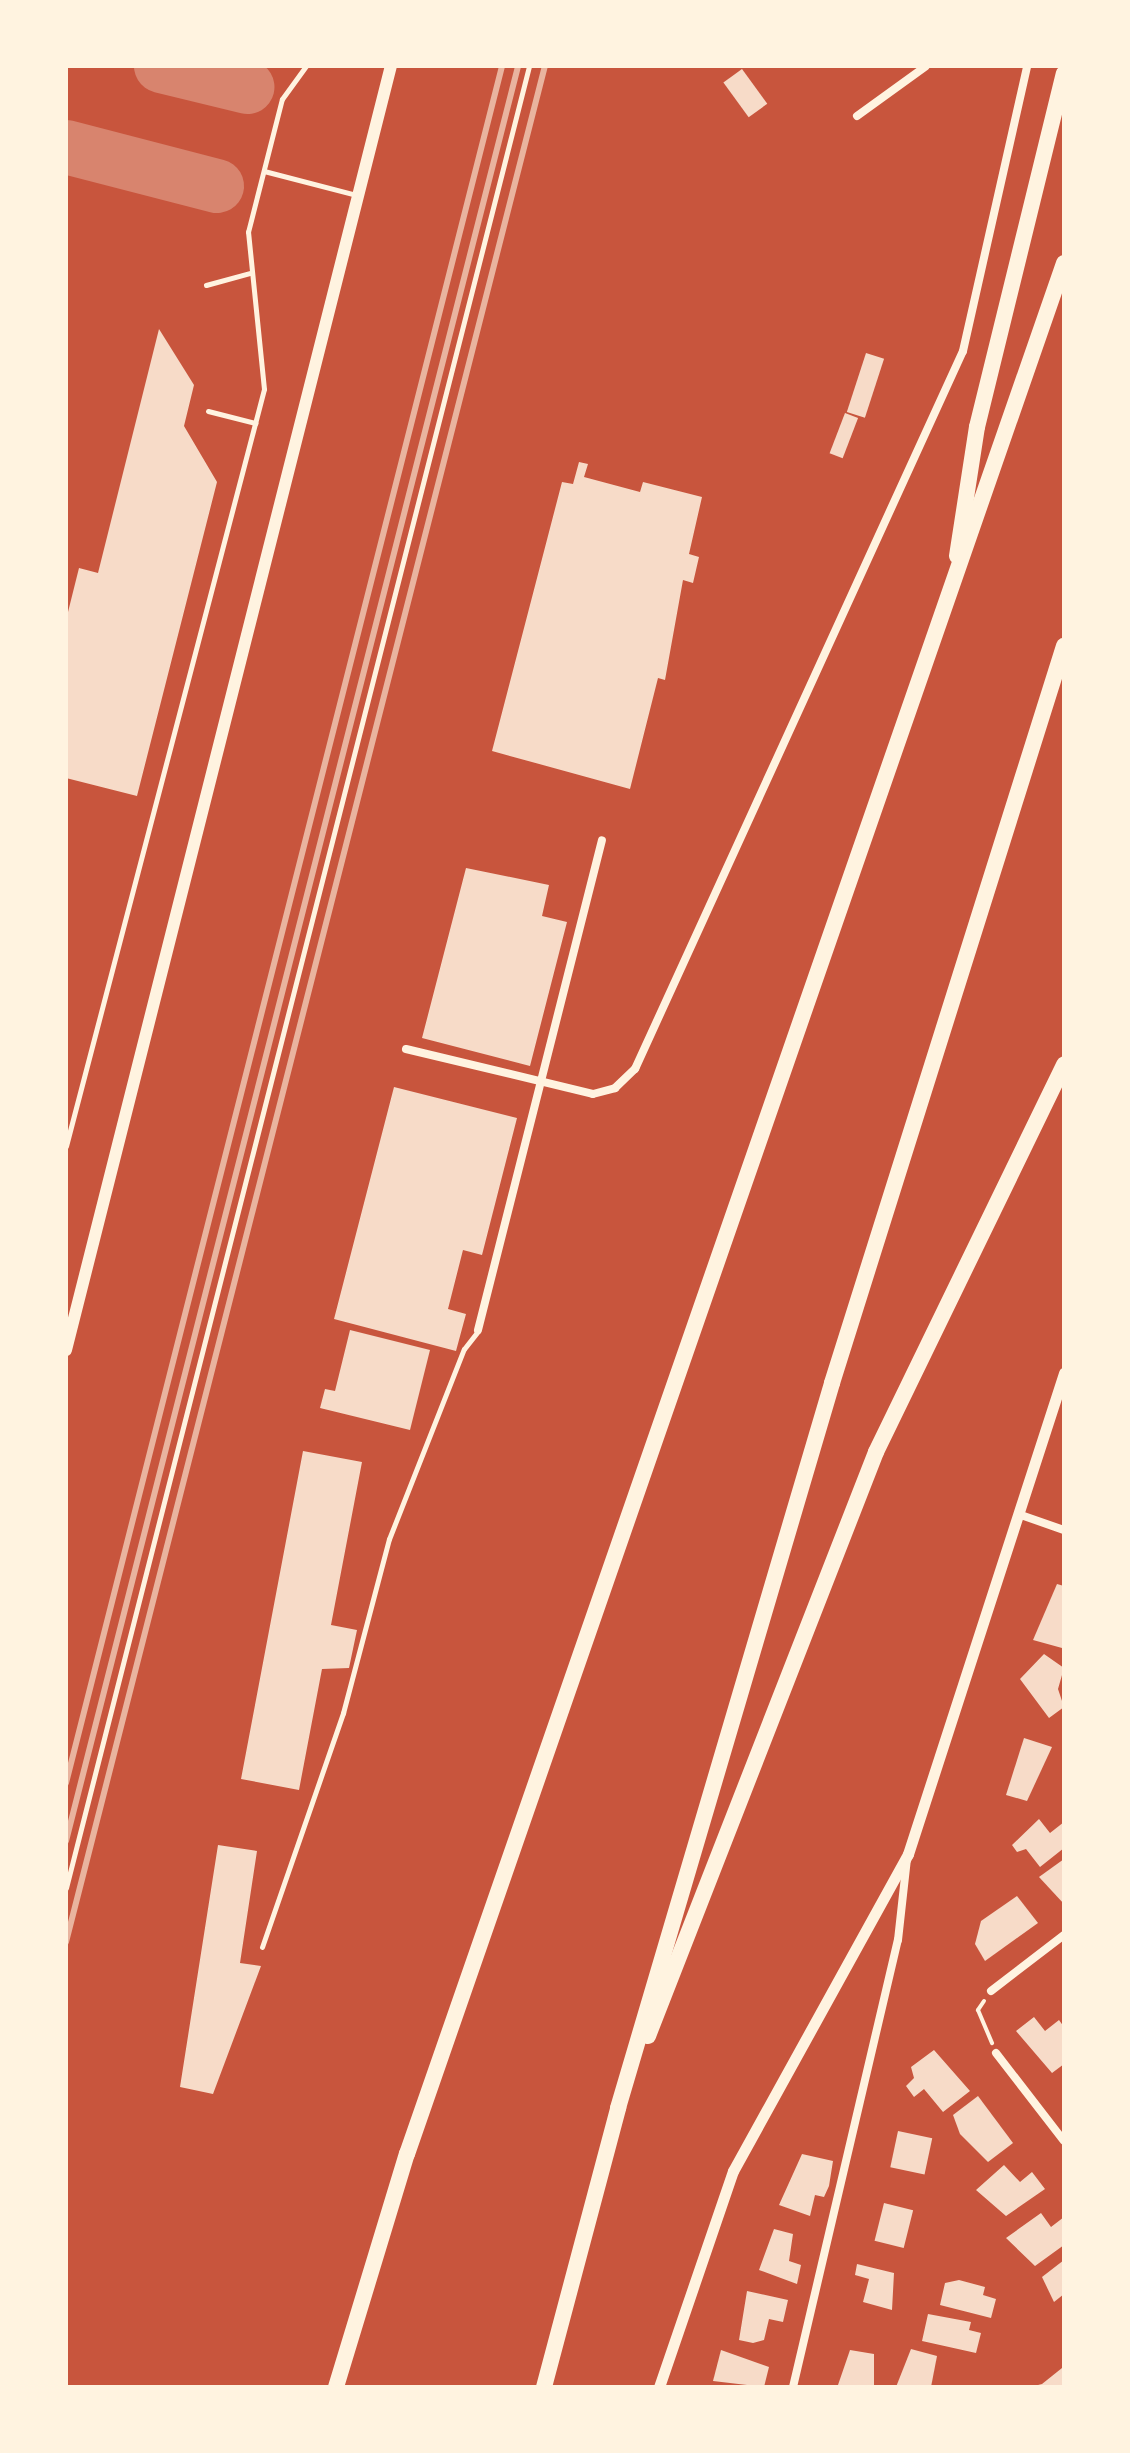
<!DOCTYPE html>
<html>
<head>
<meta charset="utf-8">
<style>
  body { margin:0 }
  #map { position:relative; width:1130px; height:2453px; overflow:hidden; background:#c8553d; font-family:"Fira Sans Condensed",sans-serif }
  div>[style] { position:absolute }
  .taxiway>* { height:54px; margin:-27px; padding:0 27px; transform-origin:27px; border-radius:27px; background:#d8846e }
  .building>* { inset:0; background:#f7dbc8; transform-origin:0 0 }
  .path>* { height:4px; margin:-2px; padding:0 2px; transform-origin:2px; border-radius:2px; background:#fff3e0 }
  .service>* { height:5px; margin:-2.5px; padding:0 2.5px; transform-origin:2.5px; border-radius:2.5px; background:#fff3e0 }
  .minor>* { height:8px; margin:-4px; padding:0 4px; transform-origin:4px; border-radius:4px; background:#fff3e0 }
  .tertiary>* { height:11px; margin:-5.5px; padding:0 5.5px; transform-origin:5.5px; border-radius:5.5px; background:#fff3e0 }
  .secondary>* { height:12px; margin:-6px; padding:0 6px; transform-origin:6px; border-radius:6px; background:#fff3e0 }
  .motorway>* { height:16px; margin:-8px; padding:0 8px; transform-origin:8px; border-radius:8px; background:#fff3e0 }
  .rail>* { height:6px; margin:-3px; padding:0 3px; transform-origin:3px; border-radius:3px; background:#e9b49f }
  span { translate:-50% -50%; white-space:nowrap; text-align:center; line-height:1.15; -webkit-text-stroke:6px #fff3e0; paint-order:stroke }
  .frame { position:absolute; inset:0; border:68px solid #fff3e0; pointer-events:none }
</style>
</head>
<body>
<div id="map">
  <div class="taxiway">
    <i style="left:161px;top:66px;width:89px;rotate:13.7deg"></i>
    <i style="left:66px;top:147px;width:156px;rotate:14.5deg"></i>
  </div>
  <div class="building">
    <i style="left:742px;top:69px;width:43px;height:23px;rotate:54deg"></i>
    <i style="clip-path:polygon(159px 329px,194px 385px,184px 426px,217px 482px,137px 796px,66px 778px,66px 620px,79px 568px,98px 573px)"></i>
    <i style="left:866px;top:353px;width:19px;height:62px;rotate:18deg"></i>
    <i style="left:845px;top:413px;width:14px;height:43px;rotate:21deg"></i>
    <i style="clip-path:polygon(579px 462px,588px 464px,584px 477px,640px 492px,643px 482px,702px 497px,689px 554px,699px 557px,693px 583px,683px 580px,665px 680px,658px 678px,630px 789px,492px 751px,562px 482px,573px 484px)"></i>
    <i style="clip-path:polygon(466px 868px,549px 885px,542px 916px,567px 922px,530px 1066px,422px 1038px)"></i>
    <i style="clip-path:polygon(394px 1087px,517px 1118px,482px 1255px,463px 1250px,448px 1309px,466px 1314px,456px 1351px,334px 1319px)"></i>
    <i style="clip-path:polygon(350px 1330px,430px 1350px,410px 1430px,320px 1408px,325px 1389px,335px 1391px)"></i>
    <i style="clip-path:polygon(303px 1451px,362px 1462px,331px 1625px,357px 1630px,349px 1668px,322px 1669px,299px 1790px,241px 1779px)"></i>
    <i style="clip-path:polygon(1057px 1584px,1064px 1586px,1062px 1648px,1033px 1640px)"></i>
    <i style="clip-path:polygon(1044px 1654px,1064px 1668px,1058px 1689px,1064px 1707px,1049px 1718px,1020px 1679px)"></i>
    <i style="clip-path:polygon(1024px 1738px,1052px 1747px,1027px 1801px,1006px 1795px)"></i>
    <i style="clip-path:polygon(1039px 1819px,1050px 1833px,1064px 1822px,1064px 1848px,1040px 1867px,1026px 1849px,1017px 1852px,1012px 1845px)"></i>
    <i style="clip-path:polygon(218px 1845px,257px 1851px,240px 1963px,261px 1966px,213px 2094px,180px 2087px)"></i>
    <i style="clip-path:polygon(1064px 1859px,1064px 1904px,1039px 1877px)"></i>
    <i style="clip-path:polygon(1017px 1896px,1038px 1923px,985px 1961px,975px 1944px,981px 1921px)"></i>
    <i style="clip-path:polygon(1034px 2017px,1045px 2031px,1059px 2020px,1064px 2027px,1064px 2064px,1052px 2073px,1016px 2031px)"></i>
    <i style="clip-path:polygon(934px 2050px,970px 2091px,943px 2112px,924px 2089px,914px 2097px,906px 2086px,914px 2078px,911px 2067px)"></i>
    <i style="clip-path:polygon(978px 2096px,1013px 2143px,988px 2162px,960px 2134px,953px 2115px)"></i>
    <i style="left:898px;top:2131px;width:35px;height:37px;rotate:12deg"></i>
    <i style="clip-path:polygon(802px 2154px,833px 2161px,829px 2186px,824px 2197px,815px 2195px,810px 2216px,779px 2205px)"></i>
    <i style="clip-path:polygon(1004px 2165px,1020px 2182px,1032px 2172px,1045px 2189px,1006px 2216px,976px 2190px)"></i>
    <i style="left:884px;top:2203px;width:30px;height:39px;rotate:14deg"></i>
    <i style="clip-path:polygon(1041px 2213px,1051px 2227px,1064px 2217px,1064px 2245px,1035px 2266px,1006px 2238px)"></i>
    <i style="clip-path:polygon(774px 2229px,793px 2234px,789px 2261px,801px 2265px,797px 2284px,759px 2270px)"></i>
    <i style="clip-path:polygon(1064px 2260px,1064px 2294px,1054px 2302px,1042px 2277px)"></i>
    <i style="clip-path:polygon(857px 2264px,894px 2273px,892px 2310px,863px 2302px,869px 2279px,855px 2275px)"></i>
    <i style="clip-path:polygon(959px 2280px,985px 2287px,983px 2295px,996px 2299px,991px 2318px,940px 2305px,945px 2283px)"></i>
    <i style="clip-path:polygon(747px 2291px,788px 2300px,783px 2322px,769px 2319px,764px 2340px,753px 2343px,739px 2340px)"></i>
    <i style="clip-path:polygon(928px 2314px,971px 2322px,969px 2330px,981px 2333px,976px 2353px,922px 2341px)"></i>
    <i style="clip-path:polygon(911px 2349px,937px 2356px,931px 2387px,896px 2387px)"></i>
    <i style="clip-path:polygon(721px 2350px,769px 2367px,764px 2387px,713px 2381px)"></i>
    <i style="clip-path:polygon(850px 2350px,874px 2354px,874px 2387px,838px 2385px)"></i>
    <i style="clip-path:polygon(1062px 2368px,1064px 2387px,1030px 2387px,1042px 2384px)"></i>
  </div>
  <div class="path">
    <i style="left:984px;top:2001px;width:11px;rotate:124deg"></i>
    <i style="left:978px;top:2010px;width:36px;rotate:67deg"></i>
  </div>
  <div class="service">
    <i style="left:264px;top:171px;width:95px;rotate:14.6deg"></i>
    <i style="left:206px;top:285px;width:46px;rotate:-15.3deg"></i>
    <i style="left:208px;top:411px;width:49px;rotate:14.3deg"></i>
    <i style="left:66px;top:1146px;width:782px;rotate:-75.34deg"></i>
    <i style="left:264px;top:389px;width:158px;rotate:-95.8deg"></i>
    <i style="left:248px;top:232px;width:137px;rotate:-75.7deg"></i>
    <i style="left:282px;top:99px;width:41px;rotate:-54deg"></i>
    <i style="left:66px;top:1888px;width:1880px;rotate:-75.74deg"></i>
    <i style="left:262px;top:1947px;width:248px;rotate:-70.9deg"></i>
    <i style="left:343px;top:1713px;width:180px;rotate:-75.2deg"></i>
    <i style="left:389px;top:1539px;width:204px;rotate:-68.5deg"></i>
    <i style="left:464px;top:1349px;width:23px;rotate:-52deg"></i>
  </div>
  <div class="minor">
    <i style="left:857px;top:116px;width:85px;rotate:-35.9deg"></i>
    <i style="left:406px;top:1049px;width:192px;rotate:13.5deg"></i>
    <i style="left:593px;top:1094px;width:23px;rotate:-15deg"></i>
    <i style="left:615px;top:1088px;width:28px;rotate:-44deg"></i>
    <i style="left:635px;top:1069px;width:789px;rotate:-65.45deg"></i>
    <i style="left:963px;top:351px;width:292px;rotate:-77.3deg"></i>
    <i style="left:478px;top:1330px;width:505px;rotate:-75.8deg"></i>
    <i style="left:1018px;top:1514px;width:49px;rotate:19.2deg"></i>
    <i style="left:991px;top:1991px;width:92px;rotate:-37.5deg"></i>
    <i style="left:996px;top:2053px;width:111px;rotate:52.3deg"></i>
    <i style="left:793px;top:2387px;width:459px;rotate:-76.8deg"></i>
    <i style="left:898px;top:1940px;width:81px;rotate:-83.7deg"></i>
  </div>
  <div class="tertiary">
    <i style="left:659px;top:2387px;width:228px;rotate:-71.1deg"></i>
    <i style="left:733px;top:2171px;width:362px;rotate:-61.1deg"></i>
    <i style="left:908px;top:1854px;width:506px;rotate:-72.03deg"></i>
  </div>
  <div class="secondary">
    <i style="left:66px;top:1350px;width:1324px;rotate:-75.8deg"></i>
  </div>
  <div class="motorway">
    <i style="left:957px;top:556px;width:131px;rotate:-81.2deg"></i>
    <i style="left:977px;top:427px;width:364px;rotate:-76.2deg"></i>
    <i style="left:648px;top:2036px;width:627px;rotate:-68.67deg"></i>
    <i style="left:876px;top:1452px;width:431px;rotate:-64.1deg"></i>
    <i style="left:336px;top:2387px;width:244px;rotate:-73.1deg"></i>
    <i style="left:407px;top:2154px;width:2002px;rotate:-70.84deg"></i>
    <i style="left:544px;top:2387px;width:289px;rotate:-75.1deg"></i>
    <i style="left:618px;top:2108px;width:756px;rotate:-73.55deg"></i>
    <i style="left:832px;top:1383px;width:773px;rotate:-72.53deg"></i>
  </div>
  <div class="rail">
    <i style="left:66px;top:1783px;width:1771px;rotate:-75.75deg"></i>
    <i style="left:66px;top:1841px;width:1832px;rotate:-75.71deg"></i>
    <i style="left:66px;top:1942px;width:1936px;rotate:-75.68deg"></i>
  </div>
  <div class="frame"></div>
</div>
</body>
</html>
